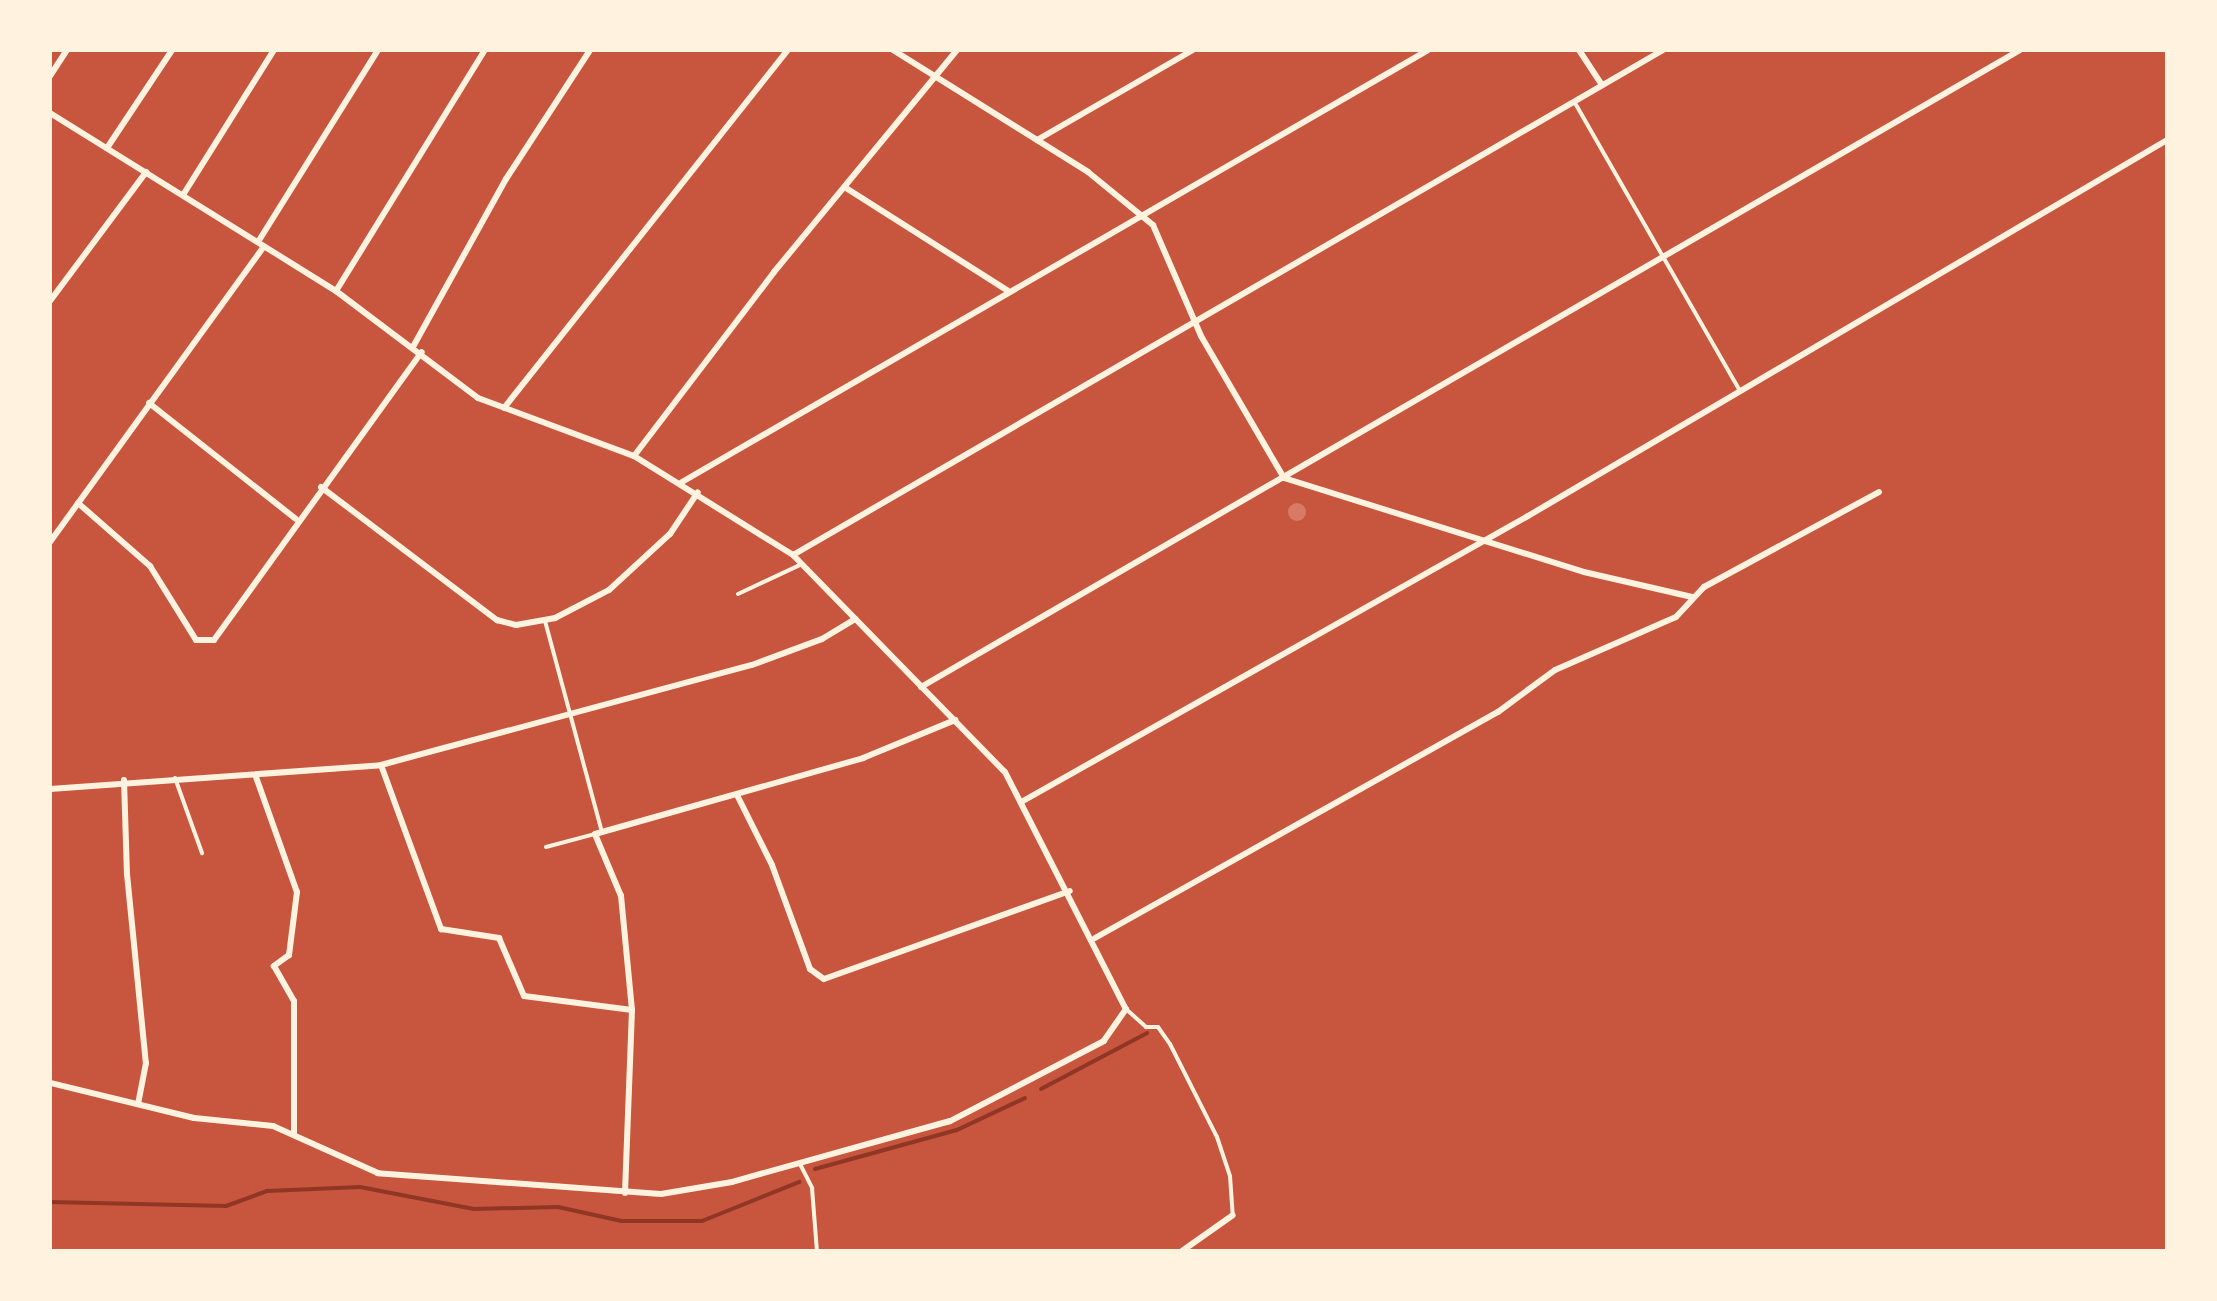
<!DOCTYPE html>
<html>
<head>
<meta charset="utf-8">
<style>
  body { margin:0 }
  #map { position:relative; width:2217px; height:1301px; overflow:hidden; background:#c8553d; font-family:Arial,sans-serif }
  div>[style] { position:absolute }
  .stream>* { height:4px; margin:-2px; padding:0 2px; transform-origin:2px; border-radius:2px; background:#8f3625 }
  .building>* { inset:0; background:#d67c66 }
  .round { border-radius:50% }
  .service>* { height:4px; margin:-2px; padding:0 2px; transform-origin:2px; border-radius:2px; background:#fff3e0 }
  .minor>* { height:6px; margin:-3px; padding:0 3px; transform-origin:3px; border-radius:3px; background:#fff3e0 }
  span { translate:-50% -50%; white-space:nowrap; text-align:center; line-height:1.15; -webkit-text-stroke:9px #fff3e0; paint-order:stroke }
  .frame { position:absolute; inset:0; border:52px solid #fff3e0; pointer-events:none }
</style>
</head>
<body>
<div id="map">
  <div class="stream">
    <i style="left:1041px;top:1089px;width:120px;rotate:-27.8deg"></i>
    <i style="left:815px;top:1169px;width:147px;rotate:-15.4deg"></i>
    <i style="left:957px;top:1130px;width:75px;rotate:-25.2deg"></i>
    <i style="left:50px;top:1202px;width:176px;rotate:1.3deg"></i>
    <i style="left:226px;top:1206px;width:44px;rotate:-20.1deg"></i>
    <i style="left:267px;top:1191px;width:93px;rotate:-2.5deg"></i>
    <i style="left:360px;top:1187px;width:116px;rotate:10.9deg"></i>
    <i style="left:474px;top:1209px;width:84px;rotate:-1.4deg"></i>
    <i style="left:558px;top:1207px;width:65px;rotate:12.5deg"></i>
    <i style="left:621px;top:1221px;width:81px"></i>
    <i style="left:702px;top:1221px;width:105px;rotate:-21.9deg"></i>
  </div>
  <div class="building">
    <i class="round" style="left:1288px;top:503px;width:18px;height:18px"></i>
  </div>
  <div class="service">
    <i style="left:1575px;top:103px;width:330px;rotate:60.2deg"></i>
    <i style="left:738px;top:594px;width:71px;rotate:-25.1deg"></i>
    <i style="left:545px;top:621px;width:219px;rotate:74.9deg"></i>
    <i style="left:175px;top:778px;width:80px;rotate:70.2deg"></i>
    <i style="left:546px;top:847px;width:51px;rotate:-14.9deg"></i>
    <i style="left:1126px;top:1009px;width:27px;rotate:42deg"></i>
    <i style="left:1146px;top:1027px;width:12px"></i>
    <i style="left:1158px;top:1027px;width:21px;rotate:55deg"></i>
    <i style="left:1170px;top:1044px;width:104px;rotate:63.2deg"></i>
    <i style="left:1217px;top:1137px;width:41px;rotate:71.6deg"></i>
    <i style="left:1230px;top:1176px;width:39px;rotate:86deg"></i>
    <i style="left:800px;top:1164px;width:27px;rotate:63deg"></i>
    <i style="left:812px;top:1188px;width:63px;rotate:85.5deg"></i>
  </div>
  <div class="minor">
    <i style="left:893px;top:50px;width:230px;rotate:32deg"></i>
    <i style="left:1088px;top:172px;width:84px;rotate:39.2deg"></i>
    <i style="left:1153px;top:225px;width:121px;rotate:66.6deg"></i>
    <i style="left:1201px;top:336px;width:164px;rotate:59.7deg"></i>
    <i style="left:1284px;top:478px;width:314px;rotate:17.4deg"></i>
    <i style="left:1584px;top:572px;width:111px;rotate:13deg"></i>
    <i style="left:1579px;top:50px;width:42px;rotate:56.7deg"></i>
    <i style="left:50px;top:76px;width:31px;rotate:-57deg"></i>
    <i style="left:50px;top:113px;width:337px;rotate:31.9deg"></i>
    <i style="left:336px;top:291px;width:178px;rotate:37deg"></i>
    <i style="left:478px;top:398px;width:166px;rotate:20.4deg"></i>
    <i style="left:634px;top:456px;width:187px;rotate:31.9deg"></i>
    <i style="left:793px;top:555px;width:303px;rotate:45.7deg"></i>
    <i style="left:1005px;top:772px;width:266px;rotate:63deg"></i>
    <i style="left:1126px;top:1009px;width:39px;rotate:125deg"></i>
    <i style="left:1104px;top:1041px;width:174px;rotate:152.5deg"></i>
    <i style="left:950px;top:1121px;width:226px;rotate:164.4deg"></i>
    <i style="left:732px;top:1182px;width:72px;rotate:170.4deg"></i>
    <i style="left:661px;top:1194px;width:284px;rotate:-175.8deg"></i>
    <i style="left:378px;top:1173px;width:115px;rotate:-155.9deg"></i>
    <i style="left:273px;top:1126px;width:79px;rotate:-174.2deg"></i>
    <i style="left:194px;top:1118px;width:148px;rotate:-166.3deg"></i>
    <i style="left:1037px;top:140px;width:180px;rotate:-30deg"></i>
    <i style="left:107px;top:148px;width:118px;rotate:-56.4deg"></i>
    <i style="left:846px;top:188px;width:191px;rotate:32.4deg"></i>
    <i style="left:183px;top:195px;width:171px;rotate:-57.9deg"></i>
    <i style="left:258px;top:242px;width:226px;rotate:-58deg"></i>
    <i style="left:336px;top:291px;width:283px;rotate:-58.3deg"></i>
    <i style="left:50px;top:301px;width:161px;rotate:-53.3deg"></i>
    <i style="left:414px;top:345px;width:190px;rotate:-61deg"></i>
    <i style="left:506px;top:179px;width:154px;rotate:-56.9deg"></i>
    <i style="left:149px;top:403px;width:187px;rotate:38.3deg"></i>
    <i style="left:504px;top:408px;width:457px;rotate:-51.6deg"></i>
    <i style="left:634px;top:456px;width:231px;rotate:-52.7deg"></i>
    <i style="left:774px;top:272px;width:288px;rotate:-50.5deg"></i>
    <i style="left:682px;top:482px;width:862px;rotate:-30.07deg"></i>
    <i style="left:321px;top:487px;width:221px;rotate:37.1deg"></i>
    <i style="left:497px;top:620px;width:20px;rotate:15deg"></i>
    <i style="left:516px;top:625px;width:40px;rotate:-10deg"></i>
    <i style="left:555px;top:618px;width:61px;rotate:-27.4deg"></i>
    <i style="left:609px;top:590px;width:83px;rotate:-42.6deg"></i>
    <i style="left:670px;top:534px;width:50px;rotate:-56.3deg"></i>
    <i style="left:78px;top:503px;width:96px;rotate:41.2deg"></i>
    <i style="left:150px;top:566px;width:87px;rotate:58.1deg"></i>
    <i style="left:196px;top:640px;width:18px"></i>
    <i style="left:214px;top:640px;width:355px;rotate:-54.2deg"></i>
    <i style="left:50px;top:542px;width:365px;rotate:-54.1deg"></i>
    <i style="left:793px;top:555px;width:1006px;rotate:-30.13deg"></i>
    <i style="left:921px;top:687px;width:1270px;rotate:-30.1deg"></i>
    <i style="left:381px;top:765px;width:175px;rotate:69.9deg"></i>
    <i style="left:441px;top:929px;width:59px;rotate:8.8deg"></i>
    <i style="left:499px;top:938px;width:63px;rotate:66.7deg"></i>
    <i style="left:524px;top:996px;width:109px;rotate:7.4deg"></i>
    <i style="left:632px;top:1010px;width:183px;rotate:92.2deg"></i>
    <i style="left:256px;top:777px;width:122px;rotate:70.4deg"></i>
    <i style="left:297px;top:892px;width:64px;rotate:97.2deg"></i>
    <i style="left:289px;top:955px;width:19px;rotate:144deg"></i>
    <i style="left:274px;top:966px;width:40px;rotate:60.3deg"></i>
    <i style="left:294px;top:1001px;width:132px;rotate:90deg"></i>
    <i style="left:124px;top:780px;width:94px;rotate:88.2deg"></i>
    <i style="left:127px;top:874px;width:190px;rotate:84.3deg"></i>
    <i style="left:146px;top:1063px;width:42px;rotate:101deg"></i>
    <i style="left:50px;top:789px;width:332px;rotate:-4.1deg"></i>
    <i style="left:381px;top:765px;width:384px;rotate:-15.1deg"></i>
    <i style="left:752px;top:665px;width:75px;rotate:-20.4deg"></i>
    <i style="left:822px;top:639px;width:39px;rotate:-31deg"></i>
    <i style="left:738px;top:797px;width:76px;rotate:63.4deg"></i>
    <i style="left:772px;top:865px;width:111px;rotate:69.9deg"></i>
    <i style="left:810px;top:969px;width:17px;rotate:36deg"></i>
    <i style="left:824px;top:979px;width:261px;rotate:-19.7deg"></i>
    <i style="left:1023px;top:801px;width:580px;rotate:-29.44deg"></i>
    <i style="left:1528px;top:516px;width:741px;rotate:-30.47deg"></i>
    <i style="left:1095px;top:938px;width:462px;rotate:-29.3deg"></i>
    <i style="left:1498px;top:712px;width:71px;rotate:-36.4deg"></i>
    <i style="left:1555px;top:670px;width:132px;rotate:-23.7deg"></i>
    <i style="left:1676px;top:617px;width:41px;rotate:-47deg"></i>
    <i style="left:1704px;top:587px;width:199px;rotate:-28.5deg"></i>
    <i style="left:632px;top:1010px;width:115px;rotate:-95.5deg"></i>
    <i style="left:621px;top:896px;width:67px;rotate:-112.8deg"></i>
    <i style="left:595px;top:834px;width:279px;rotate:-15.8deg"></i>
    <i style="left:863px;top:758px;width:100px;rotate:-22.4deg"></i>
    <i style="left:1182px;top:1251px;width:62px;rotate:-35.2deg"></i>
  </div>
  <div class="frame"></div>
</div>
</body>
</html>
